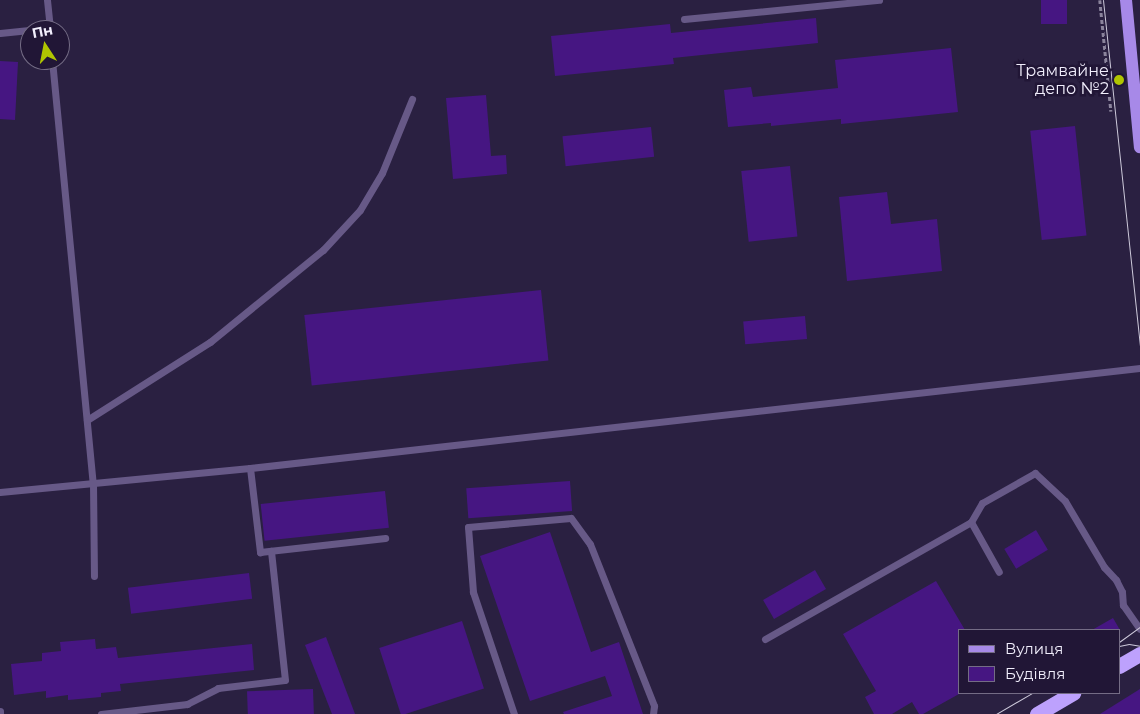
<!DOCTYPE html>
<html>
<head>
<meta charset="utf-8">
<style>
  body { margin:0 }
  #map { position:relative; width:1140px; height:714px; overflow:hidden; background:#2a2041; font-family:Montserrat,sans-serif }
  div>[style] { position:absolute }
  .building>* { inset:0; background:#461682; transform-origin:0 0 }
  .path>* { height:2.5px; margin-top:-1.25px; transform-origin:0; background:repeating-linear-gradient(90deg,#8b849c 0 4px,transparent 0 6.5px) }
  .lane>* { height:7px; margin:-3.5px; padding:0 3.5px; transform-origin:3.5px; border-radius:3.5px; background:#675987 }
  .primary>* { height:12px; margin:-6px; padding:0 6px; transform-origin:6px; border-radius:6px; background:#a789e8 }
  .highway>* { height:15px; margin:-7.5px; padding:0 7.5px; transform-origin:7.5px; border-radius:7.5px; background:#bda1fd }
  .tram>* { height:1px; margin:-0.5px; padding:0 0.5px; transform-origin:0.5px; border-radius:0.5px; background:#cecadb }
  .dots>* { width:14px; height:14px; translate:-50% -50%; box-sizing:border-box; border:2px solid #211636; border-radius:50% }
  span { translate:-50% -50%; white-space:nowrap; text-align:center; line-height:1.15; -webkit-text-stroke:5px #211636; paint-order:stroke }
  .poi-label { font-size:16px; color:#f1eefc }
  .right { translate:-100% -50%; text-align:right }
  .legend { position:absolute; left:958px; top:629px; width:162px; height:65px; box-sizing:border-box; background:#211636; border:1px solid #746c85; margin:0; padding:6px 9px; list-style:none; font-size:15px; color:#f1eefc }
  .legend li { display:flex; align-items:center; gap:10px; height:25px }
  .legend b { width:25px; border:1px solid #746c85 }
  .north { position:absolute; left:20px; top:20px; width:50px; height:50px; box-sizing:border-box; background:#211636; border:1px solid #746c85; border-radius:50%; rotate:349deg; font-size:14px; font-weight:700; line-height:20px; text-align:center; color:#f1eefc }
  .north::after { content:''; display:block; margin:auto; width:18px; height:22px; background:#b0c501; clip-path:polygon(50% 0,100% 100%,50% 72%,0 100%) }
</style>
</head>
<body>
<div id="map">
  <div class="building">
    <i style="left:1041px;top:0;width:26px;height:24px"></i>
    <i style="clip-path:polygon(816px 18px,818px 43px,673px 58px,674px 64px,555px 76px,551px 36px,670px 24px,671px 33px)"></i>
    <i style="clip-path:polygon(951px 48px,958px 112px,841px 124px,841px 119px,771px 126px,771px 123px,728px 127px,724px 90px,751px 87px,753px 97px,838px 88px,835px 60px)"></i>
    <i style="clip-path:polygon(0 61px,18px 62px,15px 120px,0 119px)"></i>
    <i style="clip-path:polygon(486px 95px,491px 156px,506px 155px,507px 174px,453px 179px,446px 98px)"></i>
    <i style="left:1075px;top:126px;width:110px;height:45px;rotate:84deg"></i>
    <i style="left:651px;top:127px;width:30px;height:89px;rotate:84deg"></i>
    <i style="left:790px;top:166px;width:71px;height:49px;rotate:84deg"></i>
    <i style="clip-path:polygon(887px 192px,891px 224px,937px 219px,942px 271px,847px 281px,839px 197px)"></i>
    <i style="left:541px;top:290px;width:71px;height:238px;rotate:84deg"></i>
    <i style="left:805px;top:316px;width:23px;height:62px;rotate:85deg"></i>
    <i style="left:570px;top:481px;width:30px;height:104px;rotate:86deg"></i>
    <i style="left:385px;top:491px;width:37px;height:125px;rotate:84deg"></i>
    <i style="left:1036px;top:530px;width:23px;height:37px;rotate:59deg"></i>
    <i style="clip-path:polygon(550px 532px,591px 652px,619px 642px,643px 714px,564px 714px,563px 712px,612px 696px,605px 676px,530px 701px,480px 556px)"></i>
    <i style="left:815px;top:570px;width:22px;height:60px;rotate:60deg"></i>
    <i style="left:249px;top:573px;width:26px;height:122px;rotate:83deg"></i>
    <i style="clip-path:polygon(936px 581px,965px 630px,959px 630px,959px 694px,923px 714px,919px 714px,912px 702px,892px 714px,874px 714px,865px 697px,876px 691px,843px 634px)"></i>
    <i style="clip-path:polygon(1113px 618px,1120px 630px,1092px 630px)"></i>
    <i style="left:462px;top:621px;width:71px;height:87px;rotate:72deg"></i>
    <i style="clip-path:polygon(326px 637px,355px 714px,332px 714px,305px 645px)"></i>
    <i style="clip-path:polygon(95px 639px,96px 649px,116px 647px,118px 658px,252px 644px,254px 670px,120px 684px,121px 691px,101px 693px,101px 697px,68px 700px,68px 695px,46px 698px,46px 691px,14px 695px,11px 664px,42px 661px,42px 653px,61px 651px,60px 642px)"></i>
    <i style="left:313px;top:689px;width:25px;height:66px;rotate:88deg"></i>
    <i style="clip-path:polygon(1140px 689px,1140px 714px,1100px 714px)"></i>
  </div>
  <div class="path">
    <i style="left:1100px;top:0;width:112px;rotate:84.3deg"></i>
  </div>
  <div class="lane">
    <i style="left:47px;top:0;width:30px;rotate:84deg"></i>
    <i style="left:684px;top:19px;width:196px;rotate:-5.6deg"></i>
    <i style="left:0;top:33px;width:49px;rotate:-5.8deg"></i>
    <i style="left:52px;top:60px;width:425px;rotate:84.5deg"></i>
    <i style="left:93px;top:483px;width:93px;rotate:89.4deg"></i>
    <i style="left:87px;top:420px;width:146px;rotate:-32.4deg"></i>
    <i style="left:210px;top:342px;width:146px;rotate:-39.2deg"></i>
    <i style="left:323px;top:250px;width:54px;rotate:-47.2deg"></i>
    <i style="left:360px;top:210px;width:43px;rotate:-59.3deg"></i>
    <i style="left:382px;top:173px;width:80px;rotate:-67.9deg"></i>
    <i style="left:250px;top:468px;width:85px;rotate:83.2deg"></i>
    <i style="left:260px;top:552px;width:126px;rotate:-6.4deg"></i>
    <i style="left:0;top:492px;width:251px;rotate:-5.5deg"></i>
    <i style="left:250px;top:468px;width:896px;rotate:-6.41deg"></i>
    <i style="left:971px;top:522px;width:57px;rotate:60.8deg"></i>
    <i style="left:765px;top:639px;width:237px;rotate:-29.6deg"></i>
    <i style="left:971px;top:522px;width:22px;rotate:-60deg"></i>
    <i style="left:982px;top:503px;width:61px;rotate:-29.5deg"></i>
    <i style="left:1035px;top:473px;width:41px;rotate:43deg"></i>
    <i style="left:1065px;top:501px;width:77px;rotate:59.4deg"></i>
    <i style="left:1104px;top:567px;width:18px;rotate:47deg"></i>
    <i style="left:1116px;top:580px;width:13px;rotate:63deg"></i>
    <i style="left:1122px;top:592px;width:13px;rotate:86deg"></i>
    <i style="left:1123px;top:605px;width:29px;rotate:55deg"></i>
    <i style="left:0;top:711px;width:3px;rotate:90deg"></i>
    <i style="left:101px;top:714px;width:87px;rotate:-6.6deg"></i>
    <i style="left:187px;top:704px;width:35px;rotate:-27deg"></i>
    <i style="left:218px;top:688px;width:67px;rotate:-6.8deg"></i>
    <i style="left:285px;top:680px;width:130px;rotate:-96.2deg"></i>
    <i style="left:514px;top:714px;width:129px;rotate:-108.6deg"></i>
    <i style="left:473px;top:592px;width:65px;rotate:-94.4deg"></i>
    <i style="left:468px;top:527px;width:103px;rotate:-5deg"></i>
    <i style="left:571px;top:518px;width:32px;rotate:54deg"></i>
    <i style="left:590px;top:544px;width:174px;rotate:68.4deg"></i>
    <i style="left:654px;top:706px;width:8px;rotate:97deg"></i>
  </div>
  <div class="primary">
    <i style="left:1126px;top:0;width:148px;rotate:84.6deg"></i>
  </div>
  <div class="highway">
    <i style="left:1119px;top:666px;width:24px;rotate:-30deg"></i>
    <i style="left:1037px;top:714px;width:42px;rotate:-30.3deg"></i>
  </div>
  <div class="tram">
    <i style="left:1103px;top:0;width:347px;rotate:83.9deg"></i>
    <i style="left:1119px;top:642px;width:26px;rotate:-36deg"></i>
    <i style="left:1119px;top:646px;width:10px;rotate:-11deg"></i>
    <i style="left:1129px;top:644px;width:11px;rotate:10deg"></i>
    <i style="left:996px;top:714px;width:42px;rotate:-30.3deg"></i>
  </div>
  <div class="dots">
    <i style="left:1119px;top:80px;background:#b0c501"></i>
  </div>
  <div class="poi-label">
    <span class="right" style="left:1109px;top:80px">Трамвайне<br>депо №2</span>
  </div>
  <ul class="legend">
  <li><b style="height:6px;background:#a789e8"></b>Вулиця</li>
  <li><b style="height:14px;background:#461682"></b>Будівля</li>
  </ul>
  <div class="north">Пн</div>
</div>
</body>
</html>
